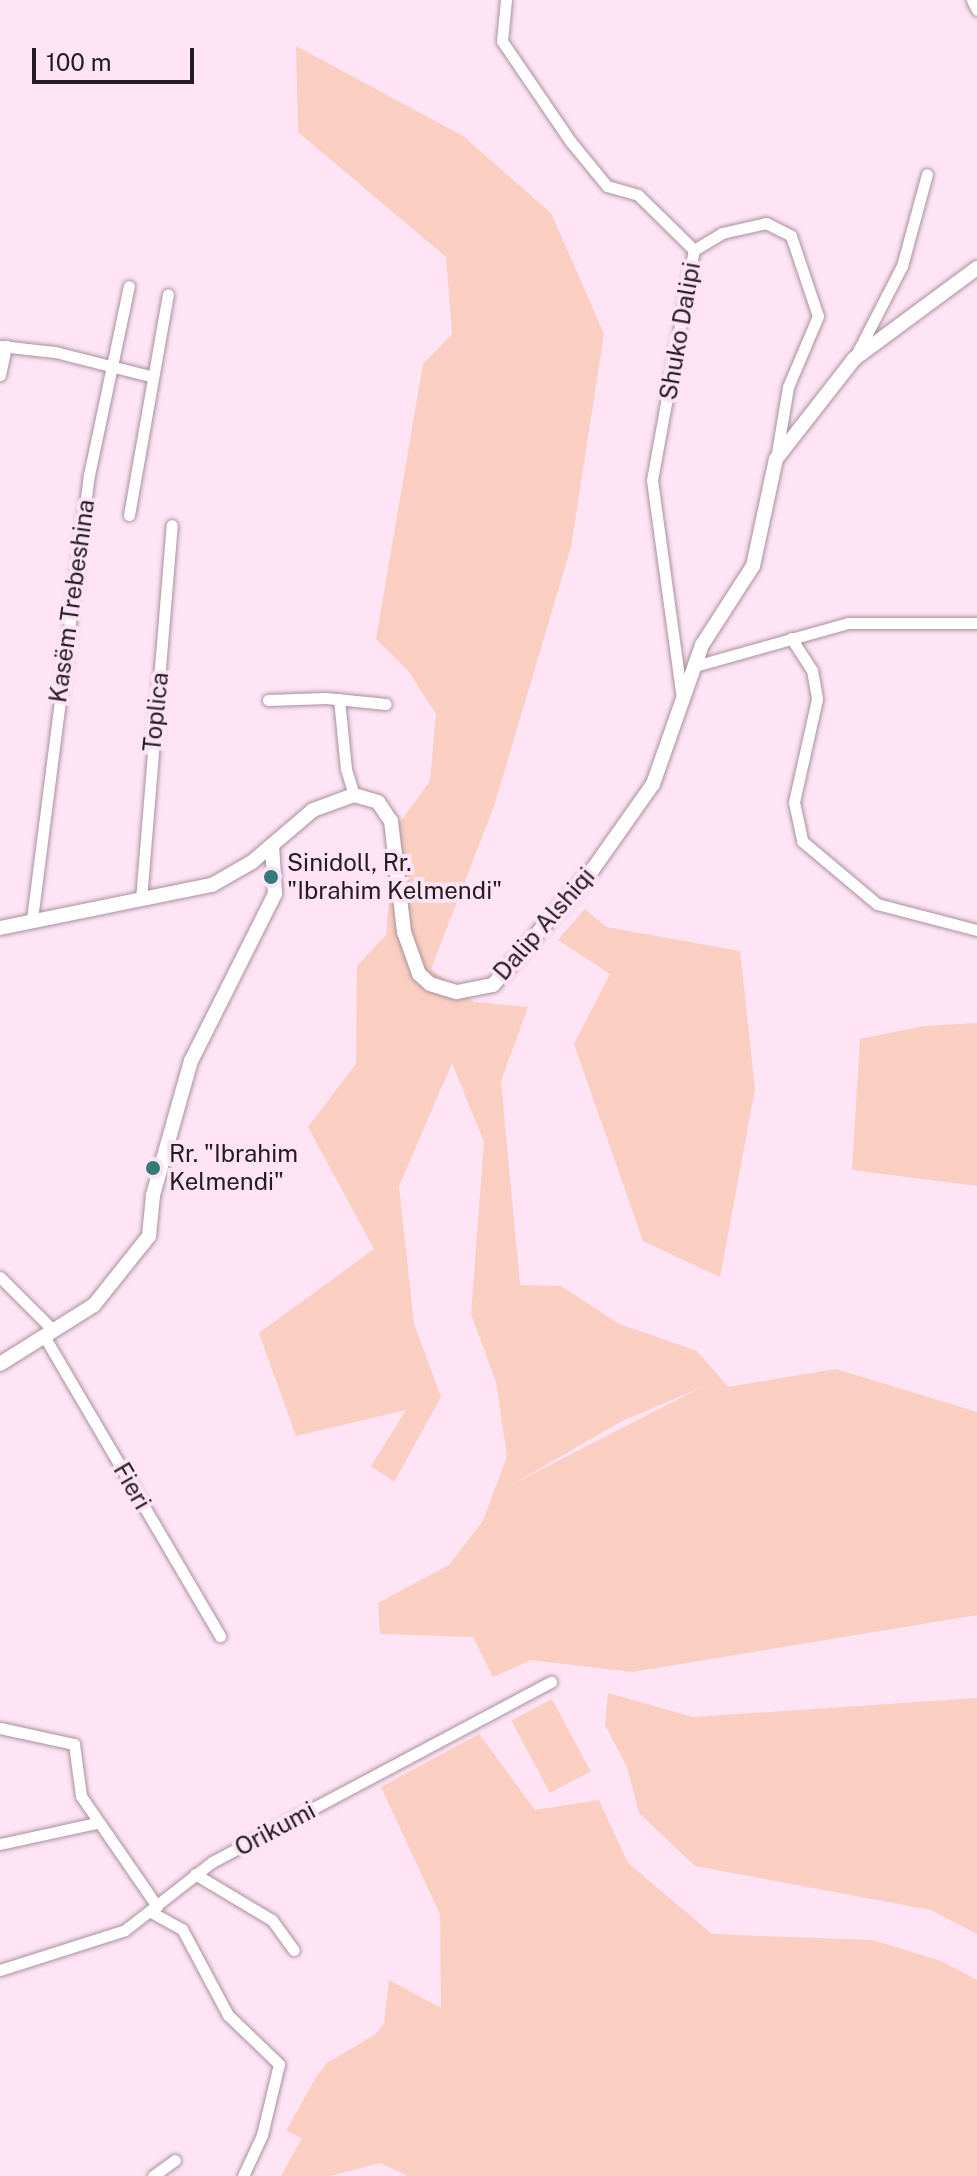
<!DOCTYPE html>
<html>
<head>
<meta charset="utf-8">
<style>
  body { margin:0 }
  #map { position:relative; width:977px; height:2176px; overflow:hidden; background:#fee4f4; font-family:"Public Sans",sans-serif }
  div>[style] { position:absolute }
  .green>* { inset:0; background:#facfc1; transform-origin:0 0 }
  .roads { filter:drop-shadow(0 0 2px #a991a0) drop-shadow(0 0 2px #a991a0) }
  .minor>* { height:11px; margin:-5.5px; padding:0 5.5px; transform-origin:5.5px; border-radius:5.5px; background:#fff }
  .tertiary>* { height:14px; margin:-7px; padding:0 7px; transform-origin:7px; border-radius:7px; background:#fff }
  .dots>* { width:22px; height:22px; translate:-50% -50%; box-sizing:border-box; border:4px solid #fee4f4; border-radius:50% }
  span { translate:-50% -50%; white-space:nowrap; text-align:center; line-height:1.15; -webkit-text-stroke:8px #fee4f4; paint-order:stroke }
  .street-label { font-size:24px; color:#251c22 }
  .poi-label { font-size:24px; color:#251c22 }
  .left { translate:0 -50%; text-align:left }
  .scale { position:absolute; left:32px; top:48px; width:162px; height:36px; box-sizing:border-box; border:4px solid #251c22; border-top:0; padding-left:10px; font-size:24px; line-height:28px; white-space:nowrap; color:#251c22; -webkit-text-stroke:6px #fee4f4; paint-order:stroke }
</style>
</head>
<body>
<div id="map">
  <div class="green">
    <i style="clip-path:polygon(evenodd,296px 46px,463px 136px,551px 213px,604px 334px,571px 547px,494px 806px,431px 969px,474px 1002px,528px 1007px,501px 1081px,520px 1285px,561px 1286px,619px 1324px,697px 1351px,728px 1387px,836px 1369px,977px 1412px,977px 1615px,632px 1672px,531px 1660px,493px 1677px,473px 1637px,380px 1634px,378px 1603px,449px 1565px,483px 1521px,507px 1456px,496px 1382px,471px 1314px,484px 1142px,452px 1063px,399px 1186px,414px 1324px,441px 1397px,394px 1482px,371px 1466px,406px 1410px,296px 1436px,259px 1333px,374px 1249px,308px 1127px,356px 1064px,357px 966px,386px 935px,395px 829px,430px 781px,436px 714px,407px 669px,376px 639px,423px 364px,452px 334px,446px 257px,298px 132px,296px 46px,702px 1387px,519px 1481px,518px 1481px,622px 1421px,702px 1387px)"></i>
    <i style="clip-path:polygon(585px 909px,606px 927px,740px 951px,755px 1089px,720px 1277px,643px 1241px,574px 1044px,610px 974px,558px 940px)"></i>
    <i style="clip-path:polygon(977px 1023px,977px 1186px,852px 1170px,860px 1039px,924px 1026px)"></i>
    <i style="clip-path:polygon(608px 1693px,693px 1717px,977px 1698px,977px 1934px,931px 1910px,695px 1866px,639px 1813px,627px 1767px,605px 1725px)"></i>
    <i style="left:552px;top:1699px;width:82px;height:46px;rotate:62deg"></i>
    <i style="clip-path:polygon(479px 1734px,535px 1810px,599px 1800px,628px 1863px,712px 1934px,872px 1940px,941px 1961px,977px 1980px,977px 2176px,408px 2176px,380px 2163px,330px 2176px,281px 2176px,302px 2138px,286px 2131px,316px 2077px,327px 2063px,376px 2034px,384px 2023px,389px 1980px,441px 2008px,440px 1914px,381px 1787px)"></i>
  </div>
  <div class="roads">
    <div class="minor">
      <i style="left:506px;top:0;width:41px;rotate:95.6deg"></i>
      <i style="left:502px;top:41px;width:122px;rotate:55.7deg"></i>
      <i style="left:571px;top:142px;width:57px;rotate:50.7deg"></i>
      <i style="left:607px;top:186px;width:32px;rotate:16deg"></i>
      <i style="left:638px;top:195px;width:78px;rotate:44.5deg"></i>
      <i style="left:972px;top:0;width:11px;rotate:63deg"></i>
      <i style="left:0;top:346px;width:55px;rotate:6.2deg"></i>
      <i style="left:55px;top:352px;width:98px;rotate:14.2deg"></i>
      <i style="left:856px;top:355px;width:100px;rotate:-62.7deg"></i>
      <i style="left:902px;top:266px;width:95px;rotate:-74.8deg"></i>
      <i style="left:0;top:375px;width:30px;rotate:-78deg"></i>
      <i style="left:129px;top:515px;width:224px;rotate:-80deg"></i>
      <i style="left:791px;top:638px;width:38px;rotate:57deg"></i>
      <i style="left:812px;top:670px;width:29px;rotate:80deg"></i>
      <i style="left:817px;top:699px;width:106px;rotate:102.6deg"></i>
      <i style="left:794px;top:802px;width:40px;rotate:78deg"></i>
      <i style="left:802px;top:841px;width:98px;rotate:40deg"></i>
      <i style="left:877px;top:904px;width:103px;rotate:14.6deg"></i>
      <i style="left:695px;top:666px;width:159px;rotate:-15.7deg"></i>
      <i style="left:848px;top:623px;width:129px"></i>
      <i style="left:339px;top:699px;width:70px;rotate:84.3deg"></i>
      <i style="left:346px;top:769px;width:27px;rotate:73deg"></i>
      <i style="left:682px;top:699px;width:221px;rotate:-97.8deg"></i>
      <i style="left:652px;top:480px;width:234px;rotate:-79.7deg"></i>
      <i style="left:694px;top:250px;width:33px;rotate:-31deg"></i>
      <i style="left:722px;top:233px;width:45px;rotate:-12.8deg"></i>
      <i style="left:766px;top:223px;width:28px;rotate:27deg"></i>
      <i style="left:791px;top:236px;width:84px;rotate:71.4deg"></i>
      <i style="left:818px;top:316px;width:77px;rotate:112.9deg"></i>
      <i style="left:788px;top:387px;width:73px;rotate:99.5deg"></i>
      <i style="left:268px;top:700px;width:58px;rotate:-2deg"></i>
      <i style="left:326px;top:698px;width:60px;rotate:5.7deg"></i>
      <i style="left:141px;top:899px;width:375px;rotate:-85.3deg"></i>
      <i style="left:32px;top:919px;width:448px;rotate:-82.7deg"></i>
      <i style="left:89px;top:475px;width:193px;rotate:-78.1deg"></i>
      <i style="left:0;top:1277px;width:75px;rotate:45deg"></i>
      <i style="left:44px;top:1336px;width:348px;rotate:59.6deg"></i>
      <i style="left:0;top:1728px;width:76px;rotate:12.2deg"></i>
      <i style="left:74px;top:1744px;width:52px;rotate:82.3deg"></i>
      <i style="left:81px;top:1796px;width:134px;rotate:55.4deg"></i>
      <i style="left:0;top:1844px;width:98px;rotate:-12.3deg"></i>
      <i style="left:195px;top:1874px;width:90px;rotate:30.9deg"></i>
      <i style="left:272px;top:1920px;width:37px;rotate:54deg"></i>
      <i style="left:151px;top:1912px;width:35px;rotate:29deg"></i>
      <i style="left:182px;top:1929px;width:98px;rotate:61.9deg"></i>
      <i style="left:228px;top:2015px;width:71px;rotate:43.9deg"></i>
      <i style="left:279px;top:2064px;width:73px;rotate:103.5deg"></i>
      <i style="left:262px;top:2135px;width:45px;rotate:114.9deg"></i>
      <i style="left:0;top:1970px;width:131px;rotate:-17.7deg"></i>
      <i style="left:125px;top:1930px;width:110px;rotate:-38deg"></i>
      <i style="left:212px;top:1862px;width:384px;rotate:-28deg"></i>
      <i style="left:153px;top:2176px;width:27px;rotate:-36deg"></i>
    </div>
    <div class="tertiary">
      <i style="left:0;top:928px;width:216px;rotate:-11.5deg"></i>
      <i style="left:212px;top:885px;width:46px;rotate:-29.9deg"></i>
      <i style="left:252px;top:862px;width:80px;rotate:-40.4deg"></i>
      <i style="left:313px;top:810px;width:44px;rotate:-20.1deg"></i>
      <i style="left:354px;top:795px;width:25px;rotate:16deg"></i>
      <i style="left:378px;top:802px;width:23px;rotate:56deg"></i>
      <i style="left:391px;top:821px;width:112px;rotate:83.3deg"></i>
      <i style="left:404px;top:932px;width:45px;rotate:70.3deg"></i>
      <i style="left:419px;top:974px;width:15px;rotate:42deg"></i>
      <i style="left:430px;top:984px;width:28px;rotate:17deg"></i>
      <i style="left:457px;top:992px;width:37px;rotate:-11deg"></i>
      <i style="left:493px;top:985px;width:153px;rotate:-49.2deg"></i>
      <i style="left:593px;top:869px;width:104px;rotate:-54.8deg"></i>
      <i style="left:653px;top:784px;width:147px;rotate:-70.6deg"></i>
      <i style="left:702px;top:645px;width:94px;rotate:-57.2deg"></i>
      <i style="left:753px;top:566px;width:109px;rotate:-77.9deg"></i>
      <i style="left:776px;top:459px;width:127px;rotate:-52deg"></i>
      <i style="left:854px;top:359px;width:153px;rotate:-36.5deg"></i>
      <i style="left:0;top:1364px;width:111px;rotate:-32.1deg"></i>
      <i style="left:94px;top:1305px;width:88px;rotate:-51.4deg"></i>
      <i style="left:149px;top:1236px;width:41px;rotate:-84.4deg"></i>
      <i style="left:153px;top:1195px;width:139px;rotate:-74.2deg"></i>
      <i style="left:191px;top:1061px;width:187px;rotate:-63.3deg"></i>
      <i style="left:275px;top:894px;width:49px;rotate:-93.5deg"></i>
    </div>
  </div>
  <div class="dots">
    <i style="left:271px;top:877px;background:#327b76"></i>
    <i style="left:153px;top:1168px;background:#327b76"></i>
  </div>
  <div class="street-label">
    <span style="left:680px;top:331px;rotate:-80deg">Shuko Dalipi</span>
    <span style="left:72px;top:601px;rotate:-82deg">Kasëm Trebeshina</span>
    <span style="left:156px;top:712px;rotate:-84deg">Toplica</span>
    <span style="left:544px;top:924px;rotate:-49deg">Dalip Alshiqi</span>
    <span style="left:132px;top:1486px;rotate:60deg">Fieri</span>
    <span style="left:275px;top:1829px;rotate:-28deg">Orikumi</span>
  </div>
  <div class="poi-label">
    <span class="left" style="left:287px;top:877px">Sinidoll, Rr.<br>"Ibrahim Kelmendi"</span>
    <span class="left" style="left:169px;top:1168px">Rr. "Ibrahim<br>Kelmendi"</span>
  </div>
  <div class="scale">100 m</div>
</div>
</body>
</html>
